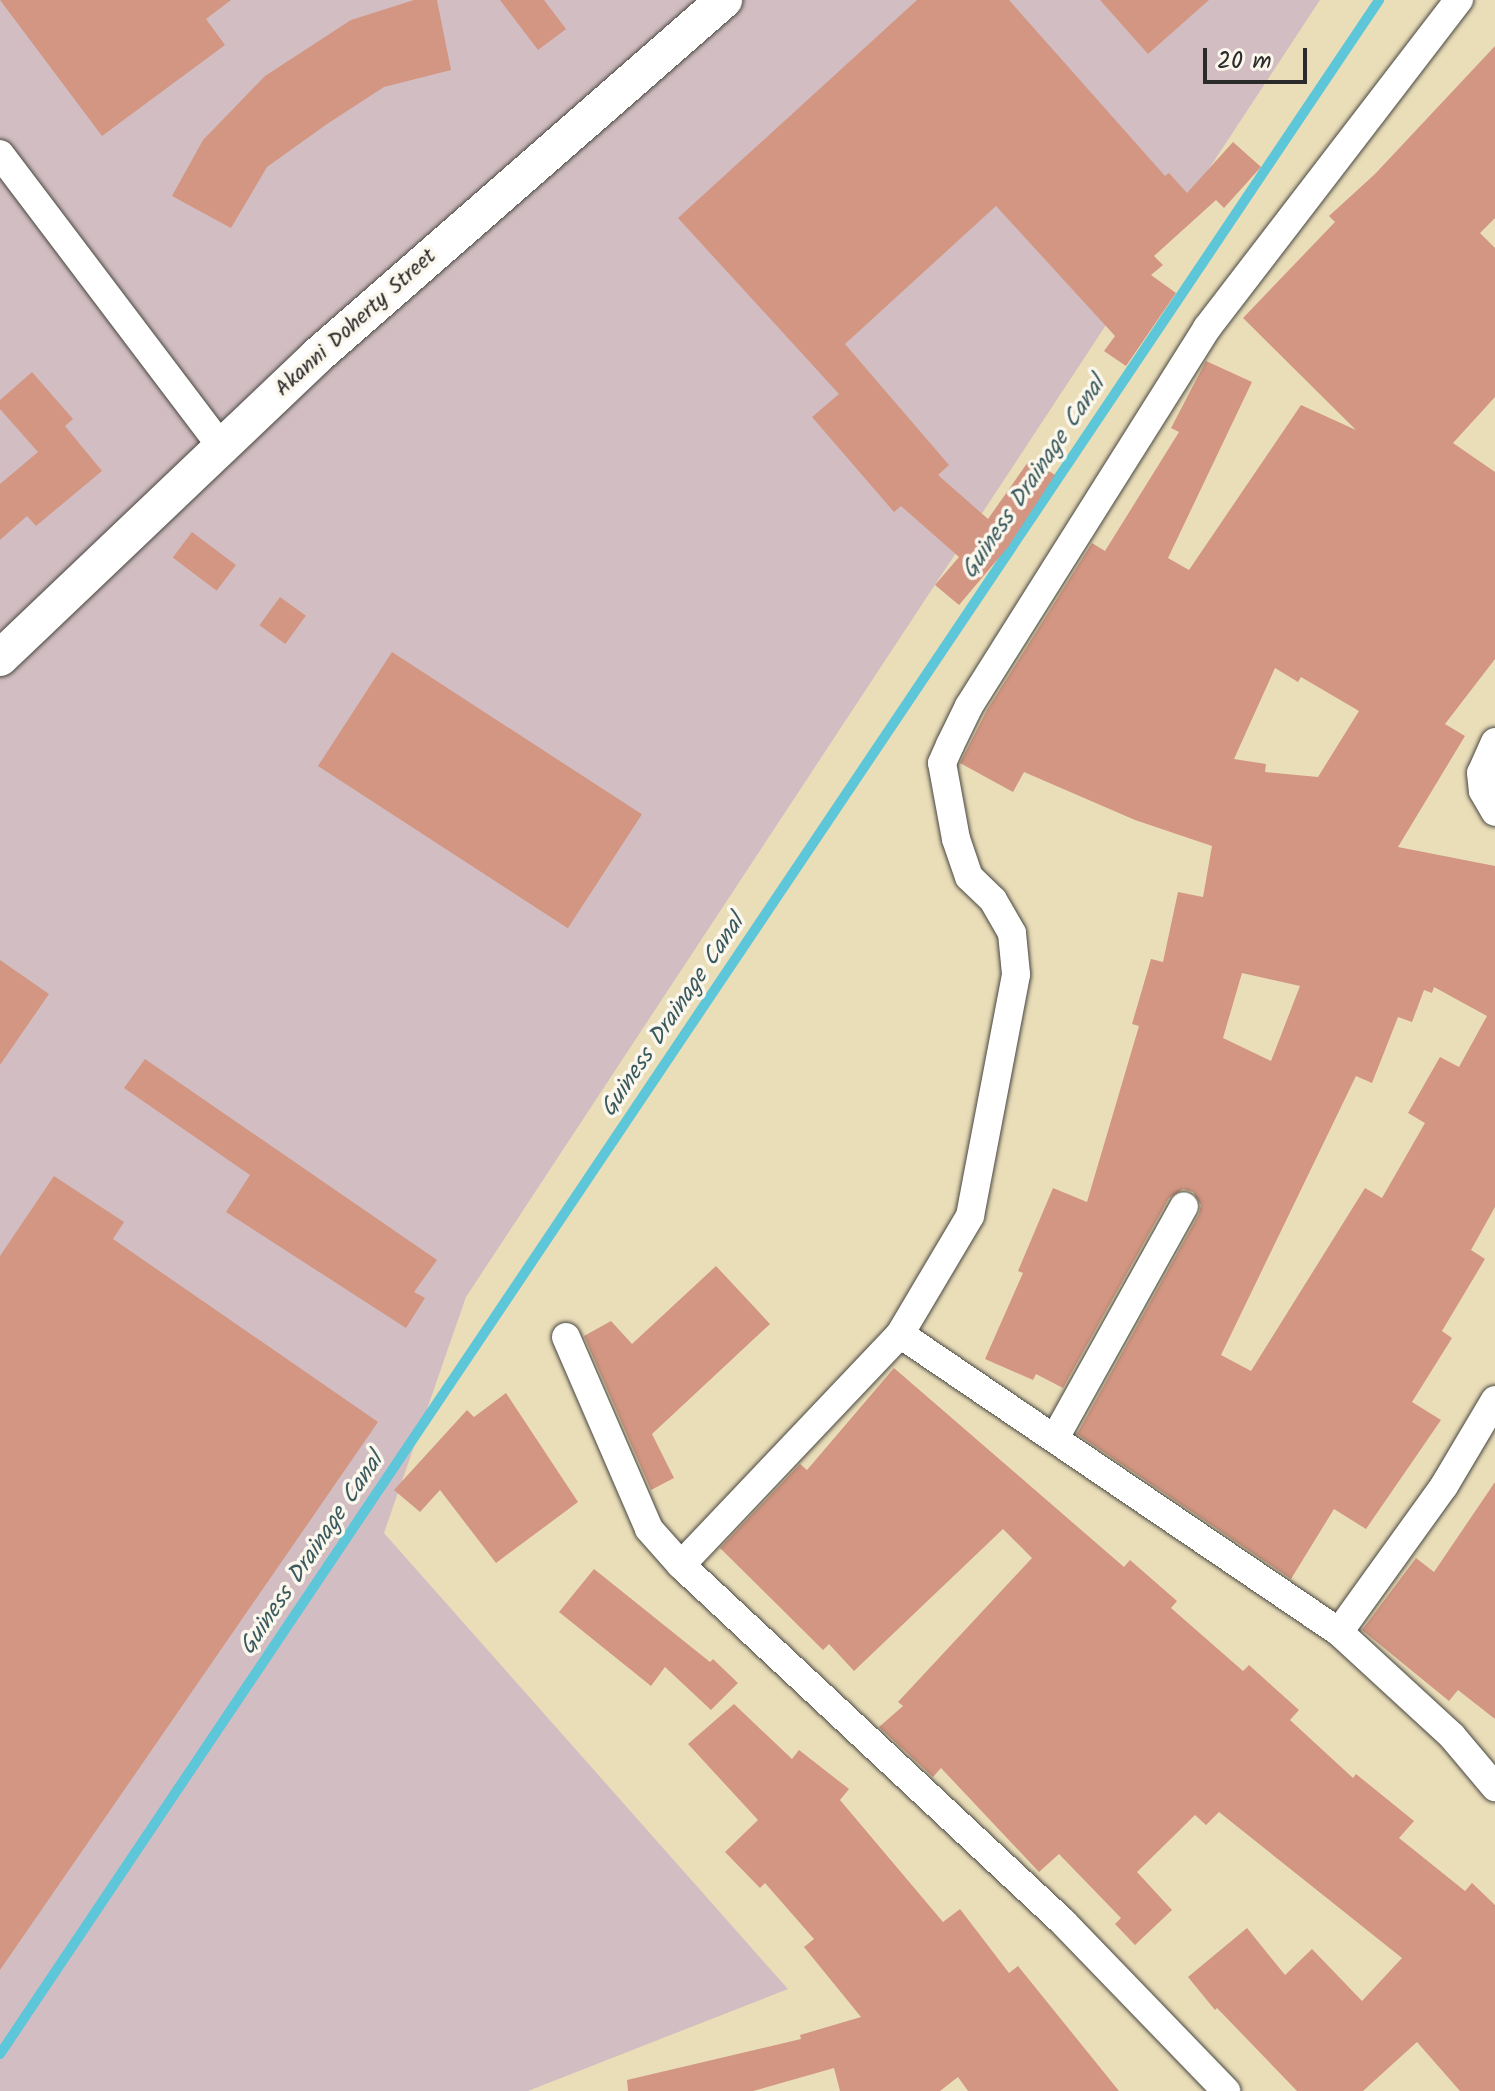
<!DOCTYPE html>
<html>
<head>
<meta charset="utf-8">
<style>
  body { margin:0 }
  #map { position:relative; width:1495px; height:2091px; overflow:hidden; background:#eadeb9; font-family:Kalam,sans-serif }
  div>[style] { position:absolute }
  .industrial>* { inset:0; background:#d2bec2 }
  .stream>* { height:10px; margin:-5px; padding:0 5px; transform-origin:5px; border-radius:5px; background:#5dc6d8 }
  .building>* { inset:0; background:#d29682; transform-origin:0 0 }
  .roads { filter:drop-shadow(0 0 2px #484640) drop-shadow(0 0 2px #484640) }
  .minor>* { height:28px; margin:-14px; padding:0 14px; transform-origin:14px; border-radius:14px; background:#fff }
  .tertiary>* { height:36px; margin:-18px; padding:0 18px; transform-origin:18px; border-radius:18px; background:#fff }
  span { translate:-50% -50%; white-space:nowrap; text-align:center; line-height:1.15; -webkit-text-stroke:7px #fbf7ec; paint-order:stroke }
  .street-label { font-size:22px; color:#2b2b2b }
  .water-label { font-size:24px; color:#3a5a5f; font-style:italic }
  .scale { position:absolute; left:1203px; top:48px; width:104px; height:36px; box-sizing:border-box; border:4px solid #2b2b2b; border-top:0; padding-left:10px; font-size:24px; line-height:28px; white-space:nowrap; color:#2b2b2b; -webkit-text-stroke:6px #fbf7ec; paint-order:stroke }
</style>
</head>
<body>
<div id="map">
  <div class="industrial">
    <i style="clip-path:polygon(0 0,1320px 0,466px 1297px,384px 1533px,788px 1989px,528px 2091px,0 2091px)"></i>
  </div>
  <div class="stream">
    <i style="left:0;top:2054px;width:2474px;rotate:-56.12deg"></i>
  </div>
  <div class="building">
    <i style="clip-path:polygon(0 0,231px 0,206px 19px,225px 45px,102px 136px)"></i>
    <i style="clip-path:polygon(414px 0,437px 0,451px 70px,384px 87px,327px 124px,267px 167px,231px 228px,172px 196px,203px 140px,265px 76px,351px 20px)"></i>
    <i style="clip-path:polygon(500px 0,544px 0,566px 29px,538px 50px)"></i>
    <i style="clip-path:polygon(917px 0,1009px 0,1165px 176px,1169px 173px,1187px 193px,1233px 142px,1261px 167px,1224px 208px,1216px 200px,1154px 256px,1163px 265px,1151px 275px,1176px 293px,1126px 366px,1104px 351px,1115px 336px,996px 206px,845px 344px,949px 465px,938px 475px,988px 519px,1030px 459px,1055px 475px,1008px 547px,959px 605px,935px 585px,959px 557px,901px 506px,894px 512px,812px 417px,839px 394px,678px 218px)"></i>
    <i style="clip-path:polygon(1100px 0,1209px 0,1148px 54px)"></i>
    <i style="clip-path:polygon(evenodd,1495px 46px,1495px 218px,1480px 233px,1495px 248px,1495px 397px,1453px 443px,1495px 472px,1495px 659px,1445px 724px,1465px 736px,1398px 847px,1495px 866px,1495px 1207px,1471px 1250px,1485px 1259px,1442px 1331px,1452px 1338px,1412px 1402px,1441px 1420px,1366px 1529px,1334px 1509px,1291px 1579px,1077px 1434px,1199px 1214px,1201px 1205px,1193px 1192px,1183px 1189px,1169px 1198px,1063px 1388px,1036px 1374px,1033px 1380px,985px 1359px,1023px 1273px,1018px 1271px,1053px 1188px,1087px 1202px,1139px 1026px,1132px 1024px,1151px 959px,1163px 962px,1178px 892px,1203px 897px,1212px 846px,1135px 820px,1024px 772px,1013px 792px,960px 763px,987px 710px,1092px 543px,1105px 551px,1179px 432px,1171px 428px,1206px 361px,1252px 382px,1168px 558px,1189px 570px,1301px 405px,1356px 430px,1243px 318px,1335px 222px,1329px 216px,1375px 174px,1495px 46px,1275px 668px,1298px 682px,1301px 677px,1359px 711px,1318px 777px,1265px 772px,1266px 764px,1234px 759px,1275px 668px,1495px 46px,1242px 973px,1300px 986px,1271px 1061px,1223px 1038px,1242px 973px,1495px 46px,1434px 987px,1487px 1016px,1459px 1067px,1440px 1057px,1408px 1113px,1425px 1123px,1382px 1198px,1365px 1188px,1251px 1371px,1221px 1355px,1356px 1076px,1372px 1083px,1398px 1017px,1412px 1022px,1424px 990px,1432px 993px,1434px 987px)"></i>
    <i style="clip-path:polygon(32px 372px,73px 419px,65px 426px,102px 471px,36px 526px,27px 516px,0 540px,0 484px,38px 452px,0 409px,0 400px)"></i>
    <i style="left:192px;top:532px;width:55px;height:32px;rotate:37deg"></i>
    <i style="left:280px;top:597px;width:32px;height:35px;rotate:36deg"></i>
    <i style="left:392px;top:652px;width:298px;height:136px;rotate:33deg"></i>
    <i style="clip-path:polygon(0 960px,49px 994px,0 1065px)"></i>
    <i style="clip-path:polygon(145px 1059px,437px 1260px,414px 1292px,425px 1298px,406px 1328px,226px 1212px,250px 1175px,124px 1088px)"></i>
    <i style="clip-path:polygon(54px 1176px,124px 1222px,113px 1239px,378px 1422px,0 1970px,0 1256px)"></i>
    <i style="clip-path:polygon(716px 1266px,770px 1324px,652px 1434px,674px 1478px,651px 1490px,584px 1336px,611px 1321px,632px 1344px)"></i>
    <i style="clip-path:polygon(894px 1368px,1124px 1567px,1130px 1560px,1177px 1601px,1171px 1608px,1243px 1671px,1249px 1665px,1299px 1710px,1290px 1720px,1353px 1778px,1356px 1774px,1414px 1821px,1399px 1838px,1465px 1891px,1472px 1883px,1495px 1905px,1495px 2091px,1460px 2091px,1417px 2042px,1363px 2091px,1297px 2091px,1217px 2008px,1215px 2010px,1188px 1977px,1247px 1928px,1285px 1975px,1312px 1949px,1362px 2001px,1402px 1958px,1219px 1812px,1206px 1825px,1195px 1815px,1137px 1872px,1172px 1910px,1135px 1945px,1115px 1924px,1121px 1918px,1059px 1854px,1039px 1872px,941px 1768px,933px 1777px,879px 1727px,903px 1706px,898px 1702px,1032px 1558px,1003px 1529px,854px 1671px,829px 1644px,823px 1650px,720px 1548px,800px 1464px,807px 1470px)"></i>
    <i style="clip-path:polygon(506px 1393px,578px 1502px,496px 1563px,440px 1490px,420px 1512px,394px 1490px,467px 1410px,474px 1417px)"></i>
    <i style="clip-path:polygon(1495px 1482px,1495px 1719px,1458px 1690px,1449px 1701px,1362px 1630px,1416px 1558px,1434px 1572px)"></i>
    <i style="clip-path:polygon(594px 1569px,710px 1662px,713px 1659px,738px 1683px,711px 1710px,665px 1667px,651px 1686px,559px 1612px)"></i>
    <i style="clip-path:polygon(734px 1704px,792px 1759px,799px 1750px,849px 1789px,840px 1800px,943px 1922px,960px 1909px,1009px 1973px,1018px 1966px,1119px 2091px,968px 2091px,958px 2077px,940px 2091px,840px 2091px,834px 2068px,753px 2091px,628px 2091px,627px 2080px,801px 2039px,800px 2035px,861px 2017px,804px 1947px,814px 1939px,765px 1883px,760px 1888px,725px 1852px,758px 1820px,688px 1744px)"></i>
  </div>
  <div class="roads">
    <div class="minor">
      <i style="left:0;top:154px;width:365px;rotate:52.9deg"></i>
      <i style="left:1495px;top:742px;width:34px;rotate:114deg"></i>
      <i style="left:1481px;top:773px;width:18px;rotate:84deg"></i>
      <i style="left:1483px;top:791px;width:24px;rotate:60deg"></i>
      <i style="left:900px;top:1334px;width:531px;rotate:34.17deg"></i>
      <i style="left:1339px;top:1632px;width:154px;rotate:42.6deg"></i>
      <i style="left:1452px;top:1736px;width:67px;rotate:49.9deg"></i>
      <i style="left:566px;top:1337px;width:209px;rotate:66.6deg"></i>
      <i style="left:649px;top:1529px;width:48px;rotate:48.4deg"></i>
      <i style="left:681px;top:1565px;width:523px;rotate:43.06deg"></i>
      <i style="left:1063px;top:1922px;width:235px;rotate:46deg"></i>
      <i style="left:1055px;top:1438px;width:265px;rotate:-60.9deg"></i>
      <i style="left:681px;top:1565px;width:318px;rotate:-46.5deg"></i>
      <i style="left:900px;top:1334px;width:137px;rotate:-59.3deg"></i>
      <i style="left:970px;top:1216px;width:246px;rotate:-79.2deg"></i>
      <i style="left:1016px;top:974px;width:41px;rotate:-95.6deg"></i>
      <i style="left:1012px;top:933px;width:38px;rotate:-120deg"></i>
      <i style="left:993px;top:900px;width:33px;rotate:-136deg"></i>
      <i style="left:969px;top:877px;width:40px;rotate:-108.9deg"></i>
      <i style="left:956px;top:839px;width:77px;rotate:-100.4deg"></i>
      <i style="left:942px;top:763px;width:20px;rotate:-66deg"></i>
      <i style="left:950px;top:745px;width:43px;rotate:-64deg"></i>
      <i style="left:969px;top:706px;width:447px;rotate:-57.8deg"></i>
      <i style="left:1207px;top:328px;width:414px;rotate:-52.5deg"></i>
      <i style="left:1339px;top:1632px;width:180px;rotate:-54.3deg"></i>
      <i style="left:1444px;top:1486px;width:100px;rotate:-59.3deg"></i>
    </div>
    <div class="tertiary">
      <i style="left:0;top:658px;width:438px;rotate:-43.6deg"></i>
      <i style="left:317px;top:356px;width:541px;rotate:-41.18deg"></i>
    </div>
  </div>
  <div class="street-label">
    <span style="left:356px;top:323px;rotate:-42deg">Akanni Doherty Street</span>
  </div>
  <div class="water-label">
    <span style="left:1034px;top:478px;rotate:-56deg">Guiness Drainage Canal</span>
    <span style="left:673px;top:1016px;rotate:-56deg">Guiness Drainage Canal</span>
    <span style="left:312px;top:1554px;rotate:-56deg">Guiness Drainage Canal</span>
  </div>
  <div class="scale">20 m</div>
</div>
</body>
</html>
